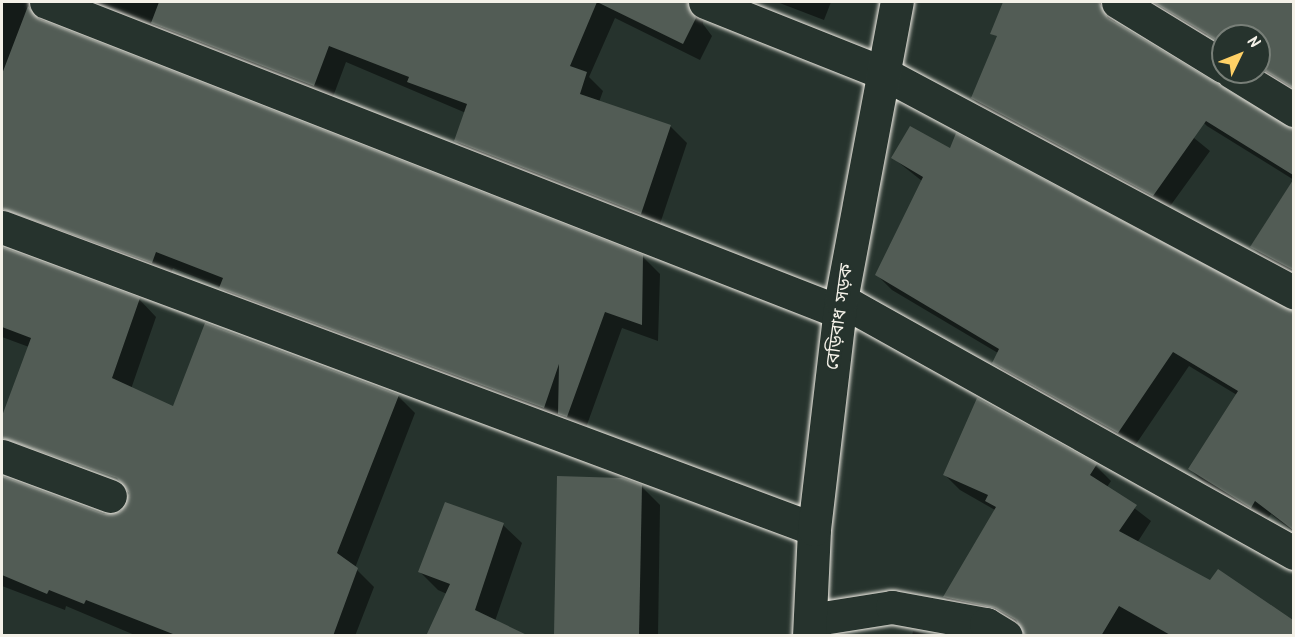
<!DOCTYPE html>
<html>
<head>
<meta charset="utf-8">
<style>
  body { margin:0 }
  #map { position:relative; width:1295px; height:637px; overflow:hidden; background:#26332d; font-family:Kalam,"Noto Sans Bengali",sans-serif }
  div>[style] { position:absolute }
  .shadow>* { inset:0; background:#0007 }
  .building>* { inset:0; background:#525c55 }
  .roads { filter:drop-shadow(0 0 2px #f4f1e8) drop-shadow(0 0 2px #f4f1e8) }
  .minor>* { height:33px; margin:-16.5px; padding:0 16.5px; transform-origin:16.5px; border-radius:16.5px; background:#26332d }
  .trunk>* { height:33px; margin:-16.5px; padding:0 16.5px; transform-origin:16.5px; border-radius:16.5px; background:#26332d }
  span { translate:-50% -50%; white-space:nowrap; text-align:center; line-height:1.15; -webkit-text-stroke:4.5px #26332d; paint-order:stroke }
  .street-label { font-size:18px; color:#f4f1e8 }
  .frame { position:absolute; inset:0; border:3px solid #f4f1e8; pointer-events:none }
  .north { position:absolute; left:1211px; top:24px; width:60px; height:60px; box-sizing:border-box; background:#26332d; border:2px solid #787f78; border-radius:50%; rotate:47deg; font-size:16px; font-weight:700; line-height:24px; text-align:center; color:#f4f1e8 }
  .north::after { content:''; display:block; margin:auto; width:21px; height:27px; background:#ffd166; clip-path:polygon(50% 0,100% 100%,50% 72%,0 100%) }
</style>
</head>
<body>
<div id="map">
  <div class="shadow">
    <i style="clip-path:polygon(2px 2px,68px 2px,51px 4px,44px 23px,643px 257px,660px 274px,658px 341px,622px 328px,584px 433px,563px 417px,561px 424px,238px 304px,221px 287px,173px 268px,169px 279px,2px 244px)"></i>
    <i style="clip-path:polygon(72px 2px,718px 2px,704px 12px,703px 24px,712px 36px,700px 60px,615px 18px,589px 77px,603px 91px,599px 102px,670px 126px,687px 143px,658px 230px,473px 158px,456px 141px,466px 113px,346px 62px,331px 102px)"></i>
    <i style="clip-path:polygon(777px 2px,831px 2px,824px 20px)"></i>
    <i style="clip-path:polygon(1020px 2px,1122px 2px,1113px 17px,1156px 107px,1210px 151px,1168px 209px,987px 113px,972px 98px)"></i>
    <i style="clip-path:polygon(1142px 2px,1230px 2px,1205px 37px)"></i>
    <i style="clip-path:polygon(1280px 2px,1294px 2px,1294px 93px,1259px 72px,1259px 36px,1252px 36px)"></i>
    <i style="clip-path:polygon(1192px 111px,1294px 130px,1294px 180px,1207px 126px)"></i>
    <i style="clip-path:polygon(950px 150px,1285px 310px,1294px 310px,1294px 532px,1271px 514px,1266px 521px,1205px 484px,1190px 469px,1237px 395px,1189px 366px,1134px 447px,1009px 378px,994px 363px,998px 353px,892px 290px,877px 275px,922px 181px,893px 158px)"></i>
    <i style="clip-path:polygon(1294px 183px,1294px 277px,1267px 262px,1252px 247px)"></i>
    <i style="clip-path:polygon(2px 248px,139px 299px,156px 317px,131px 389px,174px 408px,398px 396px,415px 413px,355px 568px,374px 587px,355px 636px,137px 636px,66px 606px,65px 610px,2px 586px,2px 477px,164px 540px,29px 347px,2px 337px)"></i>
    <i style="clip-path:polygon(978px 400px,1096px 466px,1111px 481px,1107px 487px,1151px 521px,1137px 543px,1210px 582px,1218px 571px,1294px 622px,1294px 636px,1026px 636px,1006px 620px,959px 612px,944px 597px,995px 510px,960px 490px,945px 475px)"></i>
    <i style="clip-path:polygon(641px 486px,660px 505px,658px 636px,555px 636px)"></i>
    <i style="clip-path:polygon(503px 525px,522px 543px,495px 621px,428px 636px,447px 594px,438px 590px,420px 572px)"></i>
    <i style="clip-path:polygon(913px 631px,936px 636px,912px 636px)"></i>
  </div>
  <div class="building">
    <i style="clip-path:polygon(159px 2px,687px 2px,696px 18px,683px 44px,597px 2px,570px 66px,587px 72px,580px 94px,671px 125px,641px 214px,454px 141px,467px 104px,407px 82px,409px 77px,329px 46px,314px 86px,151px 23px)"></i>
    <i style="clip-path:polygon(1003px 2px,1099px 2px,1108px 18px,1293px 129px,1293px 175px,1206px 121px,1153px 196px,971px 98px,997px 36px,990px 34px)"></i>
    <i style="clip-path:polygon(1153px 2px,1293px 2px,1293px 88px,1259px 67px,1259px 36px,1223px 36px,1223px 44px)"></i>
    <i style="clip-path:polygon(28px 6px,39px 19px,643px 255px,642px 325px,605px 312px,567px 417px,558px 414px,559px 364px,544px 408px,219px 288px,223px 278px,156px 252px,152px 263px,2px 209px,2px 74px)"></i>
    <i style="clip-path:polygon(910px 126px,950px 148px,956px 133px,1293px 311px,1293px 530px,1255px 501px,1251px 508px,1188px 469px,1238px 391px,1173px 352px,1118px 433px,992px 363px,999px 349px,875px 275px,923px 177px,891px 158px)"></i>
    <i style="clip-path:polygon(1293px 180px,1293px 270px,1250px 247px)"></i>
    <i style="clip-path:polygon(2px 247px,140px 298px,112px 378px,173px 406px,205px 323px,399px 395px,337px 553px,358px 568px,333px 636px,178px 636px,86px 600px,84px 604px,49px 590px,47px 594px,2px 575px,2px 476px,104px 514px,121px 511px,129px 493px,117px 478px,2px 438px,2px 416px,31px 338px,2px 327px)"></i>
    <i style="clip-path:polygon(977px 398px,1097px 464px,1090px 475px,1137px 505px,1119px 531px,1210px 580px,1218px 569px,1293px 620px,1293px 636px,1172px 636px,1119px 606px,1101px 636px,1025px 636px,1016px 620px,995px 608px,943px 597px,996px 507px,985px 501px,988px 495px,943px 475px)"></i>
    <i style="clip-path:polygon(557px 476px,622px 478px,642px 485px,639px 636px,554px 636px)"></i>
    <i style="clip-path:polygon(445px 502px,504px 523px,475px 610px,529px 636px,426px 636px,450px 584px,418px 572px)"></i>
  </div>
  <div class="roads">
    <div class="minor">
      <i style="left:46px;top:2px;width:852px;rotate:21.33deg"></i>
      <i style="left:705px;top:2px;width:192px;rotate:21.7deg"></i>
      <i style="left:883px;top:73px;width:466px;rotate:28.1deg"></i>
      <i style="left:1118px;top:2px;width:123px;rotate:31.4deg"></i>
      <i style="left:1232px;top:72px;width:73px;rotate:31.5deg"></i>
      <i style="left:2px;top:227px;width:866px;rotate:20.4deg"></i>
      <i style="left:841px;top:300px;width:519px;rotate:29.18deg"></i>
      <i style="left:2px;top:456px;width:115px;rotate:20.3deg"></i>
      <i style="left:810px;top:620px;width:83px;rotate:-9deg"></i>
      <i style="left:892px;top:607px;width:96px;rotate:10.3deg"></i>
      <i style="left:986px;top:624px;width:23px;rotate:31deg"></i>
    </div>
    <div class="trunk">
      <i style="left:809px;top:636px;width:107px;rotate:-87.3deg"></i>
      <i style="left:814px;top:529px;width:231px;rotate:-83.3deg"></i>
      <i style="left:841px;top:300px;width:303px;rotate:-79.4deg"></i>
    </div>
  </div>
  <div class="street-label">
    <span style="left:841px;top:317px;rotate:-82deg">বেড়িবাধ সড়ক</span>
  </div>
  <div class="frame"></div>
  <div class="north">N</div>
</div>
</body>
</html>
